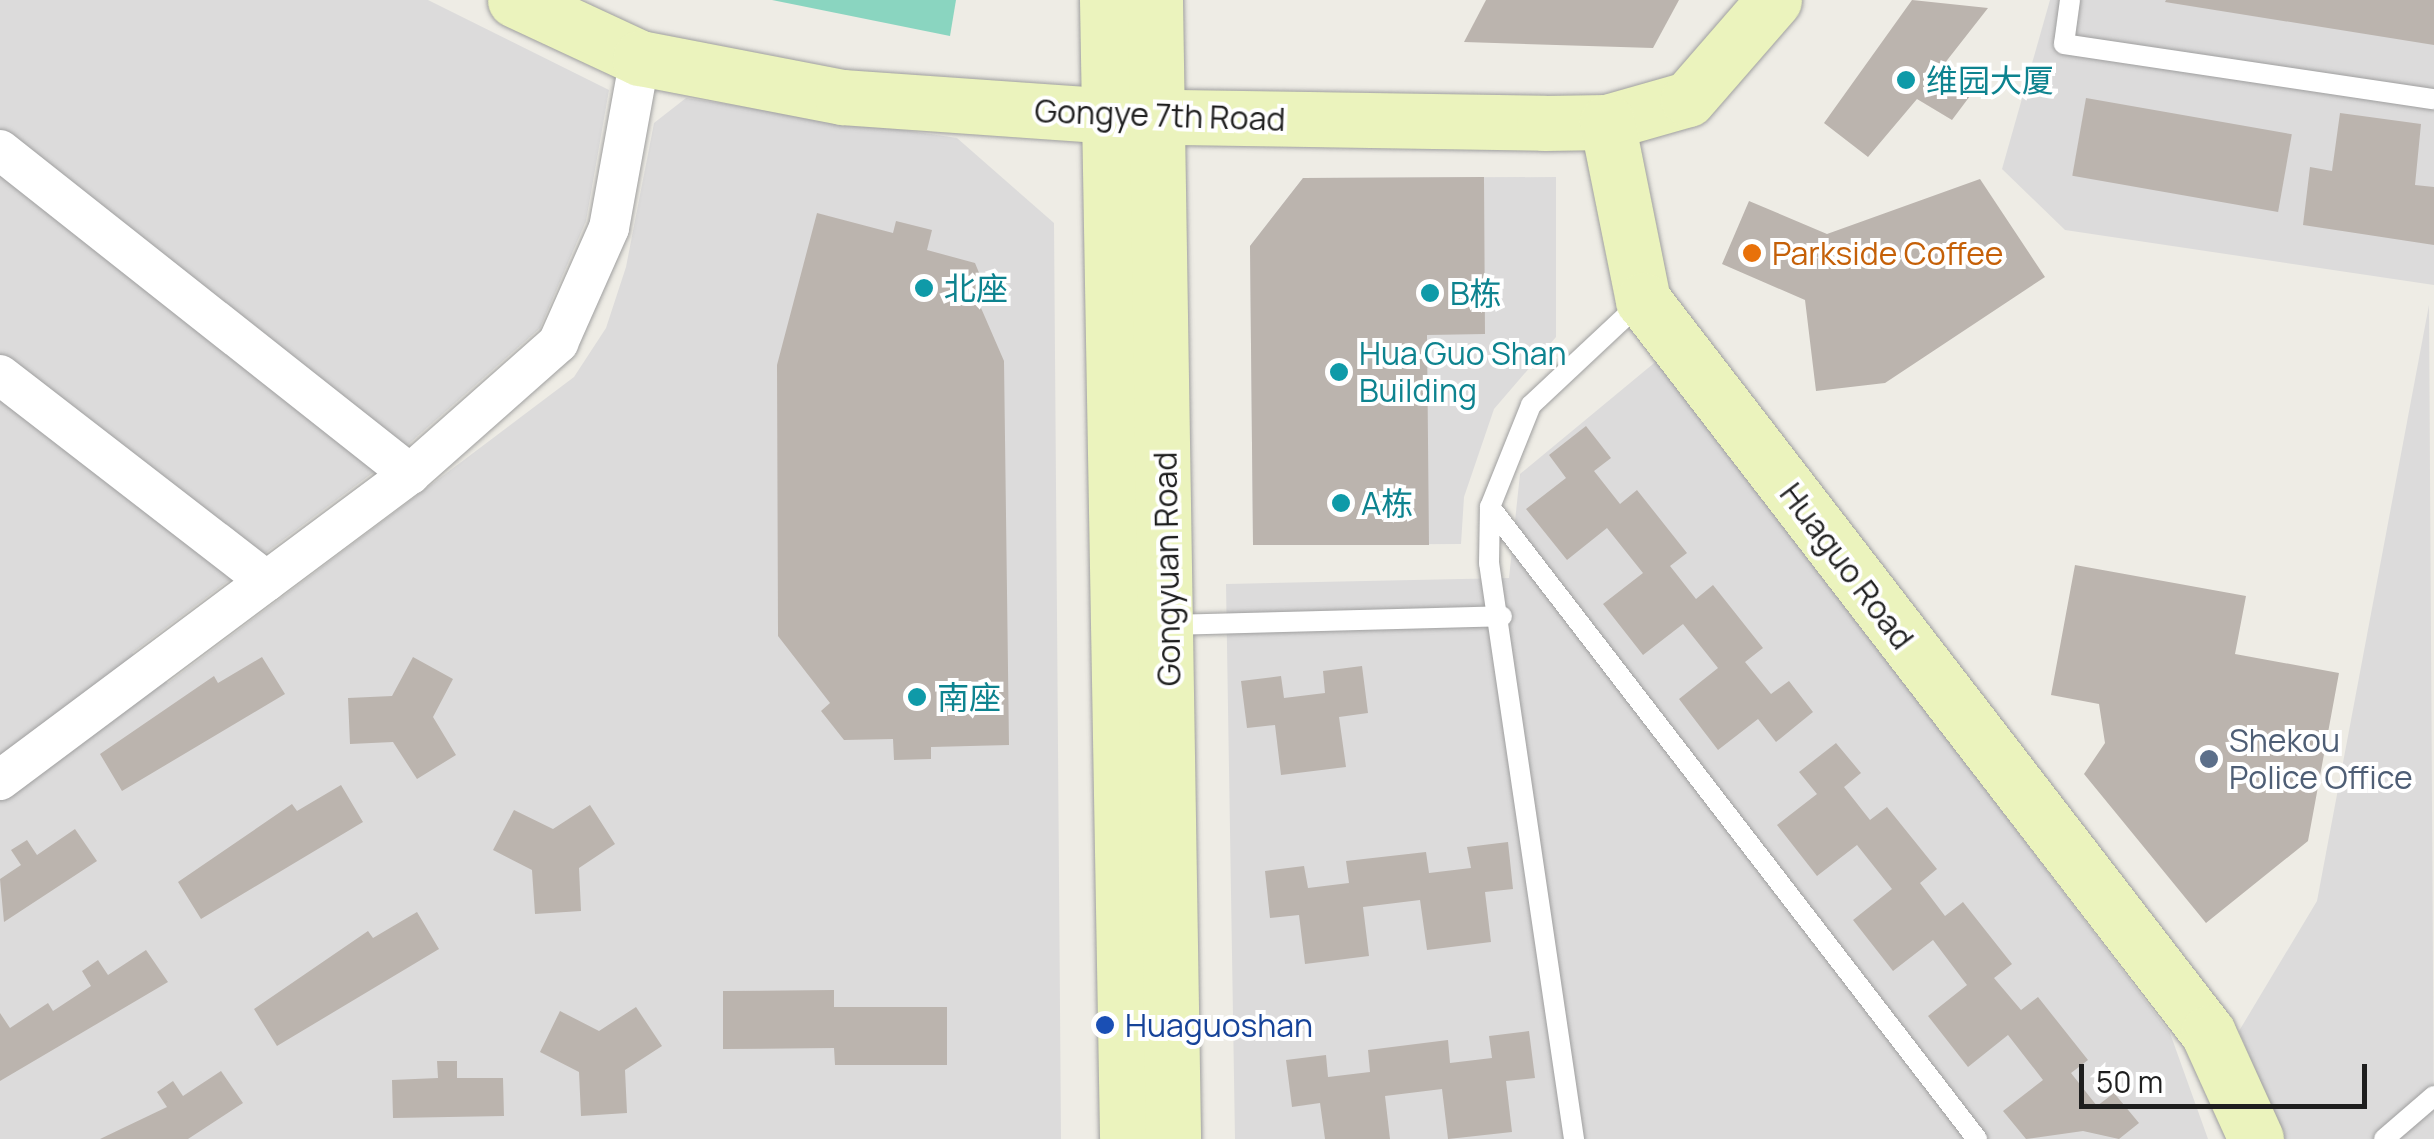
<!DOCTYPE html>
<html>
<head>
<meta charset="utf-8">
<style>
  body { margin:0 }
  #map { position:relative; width:2434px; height:1139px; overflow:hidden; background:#eeece5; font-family:Manrope,"Noto Sans SC",sans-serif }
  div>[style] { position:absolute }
  .residential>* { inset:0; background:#dcdbdb }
  .pitch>* { inset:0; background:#8ad5c0 }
  .building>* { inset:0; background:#bbb4ae; transform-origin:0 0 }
  .roads { filter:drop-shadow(0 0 2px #9f9f9f) drop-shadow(0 0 2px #9f9f9f) }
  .lane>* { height:20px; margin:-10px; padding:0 10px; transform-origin:10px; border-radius:10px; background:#fff }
  .street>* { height:40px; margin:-20px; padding:0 20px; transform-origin:20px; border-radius:20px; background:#fff }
  .secondary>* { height:55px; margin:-27.5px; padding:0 27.5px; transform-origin:27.5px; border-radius:27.5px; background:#ebf3bd }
  .dots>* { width:28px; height:28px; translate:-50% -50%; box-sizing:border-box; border:5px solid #fff; border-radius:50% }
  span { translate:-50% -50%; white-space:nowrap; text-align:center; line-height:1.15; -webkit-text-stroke:8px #fff; paint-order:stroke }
  .culture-label { font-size:32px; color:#0d838f }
  .left { translate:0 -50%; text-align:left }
  .street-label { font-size:32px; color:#1e1e1e }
  .food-label { font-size:32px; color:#c56008 }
  .service-label { font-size:32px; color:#4e5e75 }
  .transit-label { font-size:32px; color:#164399 }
  .scale { position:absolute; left:2079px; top:1064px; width:288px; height:45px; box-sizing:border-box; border:5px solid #1e1e1e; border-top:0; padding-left:12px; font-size:30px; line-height:35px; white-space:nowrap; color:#1e1e1e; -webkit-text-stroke:8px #fff; paint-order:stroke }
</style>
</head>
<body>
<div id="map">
  <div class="residential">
    <i style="clip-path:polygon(0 0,428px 0,609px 90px,586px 221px,540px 328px,395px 456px,132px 653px,168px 683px,574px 377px,606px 328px,626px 267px,654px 123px,686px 98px,957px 138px,1054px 223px,1061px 1139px,0 1139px)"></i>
    <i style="clip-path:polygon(2050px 0,2434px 0,2434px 285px,2065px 230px,2002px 169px)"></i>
    <i style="clip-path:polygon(1556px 177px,1556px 337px,1494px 409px,1464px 497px,1461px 544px,1253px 545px,1250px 246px,1303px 178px)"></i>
    <i style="clip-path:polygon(2429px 305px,2434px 1139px,2284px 1139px,2239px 1031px,2317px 901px)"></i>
    <i style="clip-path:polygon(1659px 359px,2170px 1033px,2208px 1139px,1235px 1139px,1226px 584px,1509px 578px,1520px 474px)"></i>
  </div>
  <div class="pitch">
    <i style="clip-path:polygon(772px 0,956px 0,950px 36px)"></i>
  </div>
  <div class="building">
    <i style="clip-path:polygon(1486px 0,1679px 0,1653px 48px,1464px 42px)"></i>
    <i style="clip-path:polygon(1912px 0,1988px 8px,1941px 68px,1973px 92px,1952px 120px,1917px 99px,1868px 157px,1824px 123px)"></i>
    <i style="clip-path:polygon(2434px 0,2434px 45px,2165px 2px,2166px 0)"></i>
    <i style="left:2086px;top:98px;width:209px;height:79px;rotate:10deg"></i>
    <i style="clip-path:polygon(2340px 113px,2421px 124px,2415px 185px,2434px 187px,2434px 245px,2303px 225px,2310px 167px,2332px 171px)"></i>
    <i style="clip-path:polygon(1484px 177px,1485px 334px,1427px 335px,1429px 545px,1253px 545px,1250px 246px,1303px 178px)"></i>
    <i style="clip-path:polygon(1980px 179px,2045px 277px,1885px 383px,1816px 391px,1805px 300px,1722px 264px,1749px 201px,1827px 234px)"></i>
    <i style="clip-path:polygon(817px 213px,893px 233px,896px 221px,932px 230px,927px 250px,975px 263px,989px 297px,978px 301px,1004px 361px,1009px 745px,931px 747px,931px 759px,894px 760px,893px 739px,844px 740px,821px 711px,830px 703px,778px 636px,777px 365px)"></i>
    <i style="clip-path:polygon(1586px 426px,1611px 458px,1594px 471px,1620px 504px,1637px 490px,1687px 553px,1670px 566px,1696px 599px,1713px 585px,1763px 648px,1745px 662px,1771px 694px,1789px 681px,1813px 712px,1776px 742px,1758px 719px,1718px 750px,1679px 699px,1718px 668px,1683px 624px,1643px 655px,1603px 604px,1643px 573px,1607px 528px,1567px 560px,1526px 509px,1566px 478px,1549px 455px)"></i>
    <i style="clip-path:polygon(2075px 565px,2246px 596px,2235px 654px,2339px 673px,2308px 841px,2206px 923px,2084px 774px,2105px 743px,2099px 704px,2051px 695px)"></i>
    <i style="clip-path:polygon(262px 657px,285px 694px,122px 791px,100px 754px,214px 676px,218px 683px)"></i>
    <i style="clip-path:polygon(413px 657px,453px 679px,433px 717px,456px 755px,417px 779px,393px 742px,350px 744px,348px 698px,392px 696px)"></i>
    <i style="clip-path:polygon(1362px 666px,1368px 713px,1339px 717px,1346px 767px,1281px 775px,1275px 725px,1247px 728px,1241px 681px,1281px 676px,1284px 698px,1325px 693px,1323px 671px)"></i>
    <i style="clip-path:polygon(1836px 743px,1861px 773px,1844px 787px,1870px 820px,1887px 807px,1937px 869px,1920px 883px,1945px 916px,1963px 902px,2012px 964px,1994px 978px,2021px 1010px,2038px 997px,2088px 1060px,2071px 1073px,2097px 1106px,2114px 1093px,2139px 1123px,2119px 1139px,2083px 1131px,2026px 1139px,2003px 1111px,2043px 1080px,2008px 1035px,1968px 1067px,1928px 1016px,1967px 985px,1933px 940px,1893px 971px,1853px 920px,1892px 889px,1857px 845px,1817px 876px,1777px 825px,1817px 794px,1799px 772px)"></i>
    <i style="clip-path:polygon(341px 785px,363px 822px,201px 919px,178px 882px,292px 804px,297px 811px)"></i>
    <i style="clip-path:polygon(590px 805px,615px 844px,579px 868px,581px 911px,535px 914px,532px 870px,493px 850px,514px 810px,553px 829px)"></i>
    <i style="clip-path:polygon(75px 829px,97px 861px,4px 922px,0 879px,21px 865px,11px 850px,27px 840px,37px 855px)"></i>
    <i style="clip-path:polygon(1508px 842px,1513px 889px,1485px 892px,1491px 942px,1427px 950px,1420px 900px,1363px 907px,1369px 956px,1305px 964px,1299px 915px,1270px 918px,1265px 871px,1304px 866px,1308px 888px,1349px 883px,1346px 861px,1426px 852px,1429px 873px,1471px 868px,1467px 847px)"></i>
    <i style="clip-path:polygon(417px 912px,439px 949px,277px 1046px,254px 1009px,368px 931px,373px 938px)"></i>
    <i style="clip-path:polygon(146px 950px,168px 982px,0 1081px,0 1013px,10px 1028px,48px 1003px,53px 1011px,91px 986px,82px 971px,98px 960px,108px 975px)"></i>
    <i style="clip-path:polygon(834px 990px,834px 1007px,947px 1007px,947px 1065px,835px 1065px,834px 1048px,723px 1049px,723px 991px)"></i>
    <i style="clip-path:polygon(636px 1007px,662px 1046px,625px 1070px,627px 1113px,581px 1116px,579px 1072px,540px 1052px,560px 1011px,599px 1031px)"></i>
    <i style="clip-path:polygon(1529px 1031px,1535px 1078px,1506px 1081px,1512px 1132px,1448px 1139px,1442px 1089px,1385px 1096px,1390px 1139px,1325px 1139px,1320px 1103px,1292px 1107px,1286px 1060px,1326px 1055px,1328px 1077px,1370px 1072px,1368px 1050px,1448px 1040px,1450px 1063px,1492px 1058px,1489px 1036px)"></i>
    <i style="clip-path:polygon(437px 1061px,457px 1061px,457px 1078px,503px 1078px,504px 1116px,393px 1118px,392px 1080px,438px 1078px)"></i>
    <i style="clip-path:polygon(221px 1071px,243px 1103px,188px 1139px,100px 1139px,167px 1107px,157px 1092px,173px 1081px,183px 1096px)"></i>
  </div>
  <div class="roads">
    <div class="lane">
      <i style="left:2070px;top:0;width:44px;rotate:97.8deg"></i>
      <i style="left:2064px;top:44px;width:374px;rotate:8.5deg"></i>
      <i style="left:1490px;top:507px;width:798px;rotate:52.38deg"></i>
      <i style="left:1169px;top:625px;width:333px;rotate:-1.5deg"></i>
      <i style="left:1574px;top:1139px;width:582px;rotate:-98.39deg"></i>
      <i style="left:1489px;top:563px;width:56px;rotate:-89deg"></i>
      <i style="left:1490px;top:507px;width:110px;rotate:-68.1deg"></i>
      <i style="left:1531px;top:405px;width:152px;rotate:-43.1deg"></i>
      <i style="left:2384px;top:1139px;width:66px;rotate:-40.7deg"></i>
    </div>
    <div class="street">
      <i style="left:0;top:150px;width:523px;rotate:38.32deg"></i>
      <i style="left:0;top:375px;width:337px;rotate:37.7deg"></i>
      <i style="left:0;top:780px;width:512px;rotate:-36.74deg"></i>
      <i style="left:410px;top:474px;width:198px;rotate:-41.5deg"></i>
      <i style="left:558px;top:343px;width:126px;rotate:-66.1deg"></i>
      <i style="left:609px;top:228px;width:173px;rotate:-79.7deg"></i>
    </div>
    <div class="secondary">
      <i style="left:515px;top:0;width:138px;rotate:24.9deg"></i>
      <i style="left:640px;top:58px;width:206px;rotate:10.9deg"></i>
      <i style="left:842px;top:97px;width:272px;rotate:4deg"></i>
      <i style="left:1113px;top:116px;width:431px;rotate:0.9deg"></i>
      <i style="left:1544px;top:123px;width:63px;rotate:-0.9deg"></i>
      <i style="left:1607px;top:122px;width:84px;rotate:-15.9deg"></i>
      <i style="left:1688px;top:99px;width:131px;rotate:-49deg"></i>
      <i style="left:1107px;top:0;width:1139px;rotate:88.99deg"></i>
      <i style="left:1155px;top:0;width:1139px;rotate:89.09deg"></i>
      <i style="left:1607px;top:122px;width:182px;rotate:78.6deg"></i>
      <i style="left:1643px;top:300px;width:925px;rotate:52.37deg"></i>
      <i style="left:2208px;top:1033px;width:116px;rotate:65.6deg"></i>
    </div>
  </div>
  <div class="dots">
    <i style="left:1906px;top:80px;background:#0f9aa8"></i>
    <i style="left:1752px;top:253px;background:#e8710a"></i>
    <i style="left:924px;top:288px;background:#0f9aa8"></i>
    <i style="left:1430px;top:293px;background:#0f9aa8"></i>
    <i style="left:1339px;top:372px;background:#0f9aa8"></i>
    <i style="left:1341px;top:503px;background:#0f9aa8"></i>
    <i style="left:917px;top:697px;background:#0f9aa8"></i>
    <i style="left:2209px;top:759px;background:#5c6f8a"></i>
    <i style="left:1105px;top:1025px;background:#1a4fb4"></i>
  </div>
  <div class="culture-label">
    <span class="left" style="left:1926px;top:80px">维园大厦</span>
    <span class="left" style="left:944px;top:288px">北座</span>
    <span class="left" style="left:1450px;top:293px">B栋</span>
    <span class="left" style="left:1359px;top:372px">Hua Guo Shan<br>Building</span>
    <span class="left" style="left:1361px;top:503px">A栋</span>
    <span class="left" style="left:937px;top:697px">南座</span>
  </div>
  <div class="street-label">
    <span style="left:1160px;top:115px;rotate:2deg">Gongye 7th Road</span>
    <span style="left:1847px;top:566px;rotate:53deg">Huaguo Road</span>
    <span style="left:1167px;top:569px;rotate:-91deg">Gongyuan Road</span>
  </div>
  <div class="food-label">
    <span class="left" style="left:1772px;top:253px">Parkside Coffee</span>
  </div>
  <div class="service-label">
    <span class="left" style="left:2229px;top:759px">Shekou<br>Police Office</span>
  </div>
  <div class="transit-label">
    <span class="left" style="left:1125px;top:1025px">Huaguoshan</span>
  </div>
  <div class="scale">50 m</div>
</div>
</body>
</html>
